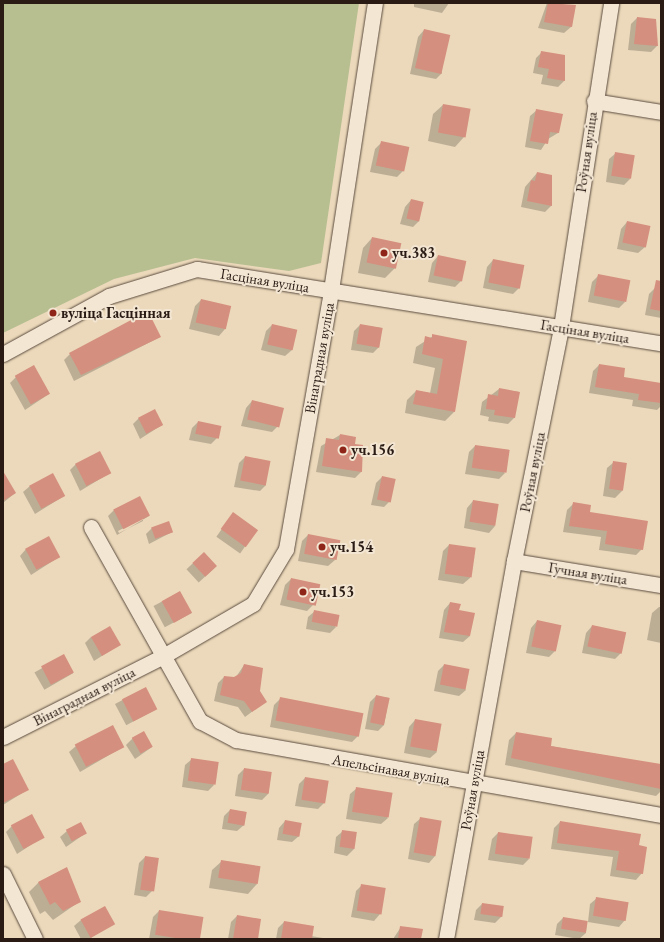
<!DOCTYPE html>
<html>
<head>
<meta charset="utf-8">
<style>
  body { margin:0 }
  #map { position:relative; width:664px; height:942px; overflow:hidden; background:#ecd9bb; font-family:"EB Garamond",serif }
  div>[style] { position:absolute }
  .green>* { inset:0; background:#b7bf91 }
  .shadow>* { inset:0; background:#0003; transform-origin:0 0 }
  .building>* { inset:0; background:#d58f7e; transform-origin:0 0 }
  .roads { filter:drop-shadow(0 0 1px #5a4b3e) drop-shadow(0 0 1px #5a4b3e) }
  .street>* { height:15px; margin:-7.5px; padding:0 7.5px; transform-origin:7.5px; border-radius:7.5px; background:#f3e6d3 }
  .dots>* { width:11px; height:11px; translate:-50% -50%; box-sizing:border-box; border:2px solid #f3e6d3; border-radius:50% }
  span { translate:-50% -50%; white-space:nowrap; text-align:center; line-height:1.15; -webkit-text-stroke:4px #f3e6d3; paint-order:stroke }
  .street-label { font-size:15px; color:#2a1c14 }
  .poi-label { font-size:15px; color:#2a1c14; font-weight:700 }
  .left { translate:0 -50%; text-align:left }
  .frame { position:absolute; inset:0; border:4px solid #2a1c14; pointer-events:none }
</style>
</head>
<body>
<div id="map">
  <div class="green">
    <i style="clip-path:polygon(3px 3px,359px 3px,321px 263px,289px 271px,195px 258px,114px 279px,3px 333px)"></i>
  </div>
  <div class="shadow">
    <i style="clip-path:polygon(414px 3px,449px 3px,442px 13px,414px 7px)"></i>
    <i style="clip-path:polygon(547px 3px,575px 6px,571px 27px,564px 33px,538px 28px)"></i>
    <i style="clip-path:polygon(637px 18px,655px 20px,657px 46px,651px 52px,628px 50px,631px 24px)"></i>
    <i style="clip-path:polygon(424px 30px,442px 73px,436px 79px,410px 74px,418px 37px)"></i>
    <i style="clip-path:polygon(542px 52px,564px 56px,564px 81px,558px 87px,541px 84px,543px 75px,533px 73px,536px 58px)"></i>
    <i style="clip-path:polygon(443px 105px,469px 110px,464px 137px,455px 147px,428px 141px,433px 114px)"></i>
    <i style="clip-path:polygon(537px 110px,562px 115px,558px 133px,548px 139px,541px 150px,525px 147px,530px 116px)"></i>
    <i style="clip-path:polygon(381px 143px,403px 171px,397px 177px,370px 172px,375px 149px)"></i>
    <i style="clip-path:polygon(616px 153px,630px 179px,624px 185px,606px 182px,609px 159px)"></i>
    <i style="clip-path:polygon(537px 173px,551px 176px,551px 206px,545px 212px,521px 207px,525px 187px)"></i>
    <i style="clip-path:polygon(411px 200px,419px 221px,413px 227px,400px 224px,405px 207px)"></i>
    <i style="clip-path:polygon(627px 222px,645px 247px,638px 253px,617px 249px,621px 229px)"></i>
    <i style="clip-path:polygon(372px 238px,395px 268px,385px 278px,358px 273px,363px 248px)"></i>
    <i style="clip-path:polygon(438px 256px,461px 281px,455px 287px,428px 282px,432px 263px)"></i>
    <i style="clip-path:polygon(493px 260px,519px 288px,513px 294px,483px 288px,487px 267px)"></i>
    <i style="clip-path:polygon(599px 275px,625px 302px,619px 308px,588px 302px,592px 282px)"></i>
    <i style="clip-path:polygon(655px 288px,661px 289px,661px 318px,645px 315px,649px 294px)"></i>
    <i style="clip-path:polygon(201px 300px,225px 329px,219px 336px,189px 329px,195px 306px)"></i>
    <i style="clip-path:polygon(272px 325px,296px 330px,292px 350px,285px 356px,261px 350px,266px 331px)"></i>
    <i style="clip-path:polygon(360px 325px,382px 328px,379px 347px,373px 353px,351px 350px,354px 331px)"></i>
    <i style="clip-path:polygon(433px 336px,466px 342px,454px 412px,445px 421px,405px 413px,407px 400px,416px 391px,430px 393px,435px 368px,413px 363px,416px 347px)"></i>
    <i style="clip-path:polygon(160px 337px,74px 381px,64px 360px,70px 354px)"></i>
    <i style="clip-path:polygon(599px 365px,623px 378px,661px 384px,661px 406px,657px 410px,632px 406px,633px 400px,589px 393px,593px 371px)"></i>
    <i style="clip-path:polygon(16px 377px,49px 394px,25px 410px,10px 383px)"></i>
    <i style="clip-path:polygon(499px 389px,519px 392px,514px 418px,508px 424px,488px 421px,489px 417px,480px 415px,482px 402px)"></i>
    <i style="clip-path:polygon(252px 401px,278px 426px,272px 432px,241px 426px,246px 408px)"></i>
    <i style="clip-path:polygon(139px 418px,162px 425px,140px 439px,133px 424px)"></i>
    <i style="clip-path:polygon(198px 422px,217px 438px,211px 444px,189px 440px,192px 428px)"></i>
    <i style="clip-path:polygon(340px 435px,354px 445px,361px 472px,355px 478px,316px 472px,321px 446px)"></i>
    <i style="clip-path:polygon(475px 446px,505px 473px,499px 479px,465px 474px,469px 452px)"></i>
    <i style="clip-path:polygon(245px 457px,266px 485px,260px 491px,234px 487px,239px 463px)"></i>
    <i style="clip-path:polygon(614px 462px,622px 491px,615px 498px,603px 496px,607px 468px)"></i>
    <i style="clip-path:polygon(76px 464px,110px 473px,80px 491px,70px 470px)"></i>
    <i style="clip-path:polygon(382px 477px,390px 501px,384px 507px,371px 505px,376px 483px)"></i>
    <i style="clip-path:polygon(3px 486px,15px 493px,3px 503px)"></i>
    <i style="clip-path:polygon(30px 486px,64px 496px,35px 514px,23px 492px)"></i>
    <i style="clip-path:polygon(473px 501px,495px 526px,489px 533px,464px 528px,467px 508px)"></i>
    <i style="clip-path:polygon(573px 504px,589px 513px,642px 549px,636px 555px,599px 550px,601px 537px,563px 532px,567px 510px)"></i>
    <i style="clip-path:polygon(evenodd,114px 510px,149px 516px,117px 535px,108px 516px,114px 510px,143px 518px,143px 521px,119px 533px,118px 531px,143px 518px)"></i>
    <i style="left:233px;top:513px;width:29px;height:29px;rotate:35deg"></i>
    <i style="clip-path:polygon(152px 528px,172px 532px,149px 544px,146px 534px)"></i>
    <i style="clip-path:polygon(308px 535px,335px 560px,328px 566px,298px 561px,302px 541px)"></i>
    <i style="clip-path:polygon(449px 545px,475px 549px,470px 578px,463px 584px,438px 580px,443px 551px)"></i>
    <i style="clip-path:polygon(26px 549px,59px 557px,31px 575px,20px 556px)"></i>
    <i style="left:204px;top:553px;width:18px;height:24px;rotate:47deg"></i>
    <i style="clip-path:polygon(291px 579px,318px 585px,313px 605px,307px 611px,280px 605px,285px 585px)"></i>
    <i style="left:180px;top:592px;width:24px;height:30px;rotate:62deg"></i>
    <i style="clip-path:polygon(450px 603px,458px 611px,470px 636px,463px 642px,439px 638px,444px 610px)"></i>
    <i style="clip-path:polygon(659px 607px,661px 607px,661px 643px,647px 640px,652px 613px)"></i>
    <i style="clip-path:polygon(315px 611px,336px 627px,330px 633px,306px 629px,308px 617px)"></i>
    <i style="clip-path:polygon(537px 621px,555px 651px,549px 657px,526px 653px,531px 628px)"></i>
    <i style="clip-path:polygon(592px 626px,621px 653px,615px 659px,582px 653px,586px 633px)"></i>
    <i style="clip-path:polygon(91px 637px,119px 645px,94px 661px,85px 643px)"></i>
    <i style="left:63px;top:656px;width:20px;height:33px;rotate:60deg"></i>
    <i style="clip-path:polygon(244px 665px,265px 702px,245px 717px,238px 707px,214px 701px,218px 683px,224px 677px,236px 677px)"></i>
    <i style="clip-path:polygon(444px 665px,466px 690px,459px 696px,434px 691px,438px 671px)"></i>
    <i style="left:145px;top:688px;width:24px;height:34px;rotate:62deg"></i>
    <i style="clip-path:polygon(376px 696px,389px 698px,384px 725px,378px 731px,365px 729px,370px 702px)"></i>
    <i style="clip-path:polygon(281px 698px,358px 736px,352px 742px,270px 727px,274px 705px)"></i>
    <i style="clip-path:polygon(415px 720px,437px 752px,430px 758px,404px 753px,409px 727px)"></i>
    <i style="clip-path:polygon(516px 733px,550px 746px,661px 765px,661px 791px,656px 796px,505px 765px,509px 740px)"></i>
    <i style="clip-path:polygon(133px 738px,152px 747px,135px 759px,126px 745px)"></i>
    <i style="clip-path:polygon(76px 746px,123px 747px,80px 772px,69px 752px)"></i>
    <i style="clip-path:polygon(192px 759px,214px 785px,208px 791px,182px 787px,185px 765px)"></i>
    <i style="clip-path:polygon(3px 765px,27px 790px,3px 805px)"></i>
    <i style="clip-path:polygon(244px 769px,271px 773px,268px 794px,262px 800px,235px 796px,238px 775px)"></i>
    <i style="clip-path:polygon(305px 778px,324px 803px,318px 809px,295px 806px,299px 784px)"></i>
    <i style="clip-path:polygon(357px 788px,388px 818px,381px 824px,346px 819px,350px 794px)"></i>
    <i style="clip-path:polygon(230px 810px,246px 812px,244px 825px,237px 831px,222px 829px,224px 816px)"></i>
    <i style="clip-path:polygon(421px 818px,435px 856px,429px 863px,408px 859px,414px 824px)"></i>
    <i style="clip-path:polygon(285px 821px,299px 836px,292px 842px,277px 840px,279px 828px)"></i>
    <i style="clip-path:polygon(560px 822px,638px 846px,642px 873px,636px 880px,610px 876px,613px 857px,551px 849px,554px 828px)"></i>
    <i style="clip-path:polygon(12px 826px,43px 837px,17px 854px,6px 832px)"></i>
    <i style="clip-path:polygon(67px 831px,86px 833px,66px 847px,60px 837px)"></i>
    <i style="clip-path:polygon(343px 831px,354px 849px,347px 856px,334px 853px,336px 837px)"></i>
    <i style="clip-path:polygon(498px 833px,529px 859px,523px 865px,488px 860px,492px 839px)"></i>
    <i style="clip-path:polygon(145px 857px,152px 891px,146px 897px,134px 895px,139px 863px)"></i>
    <i style="clip-path:polygon(222px 861px,257px 884px,248px 894px,209px 888px,212px 870px)"></i>
    <i style="clip-path:polygon(66px 868px,79px 902px,53px 920px,45px 911px,40px 914px,29px 892px,38px 883px)"></i>
    <i style="clip-path:polygon(362px 885px,380px 914px,374px 921px,351px 917px,356px 891px)"></i>
    <i style="clip-path:polygon(597px 898px,625px 920px,619px 927px,588px 922px,590px 904px)"></i>
    <i style="clip-path:polygon(482px 904px,503px 907px,501px 917px,495px 923px,474px 920px,476px 910px)"></i>
    <i style="clip-path:polygon(159px 911px,202px 918px,198px 939px,149px 939px,153px 917px)"></i>
    <i style="clip-path:polygon(237px 916px,257px 939px,228px 939px,231px 922px)"></i>
    <i style="clip-path:polygon(563px 918px,587px 922px,586px 933px,579px 939px,555px 935px,557px 924px)"></i>
    <i style="clip-path:polygon(81px 920px,113px 923px,89px 939px,81px 939px,74px 926px)"></i>
    <i style="clip-path:polygon(284px 922px,311px 936px,329px 939px,276px 939px,278px 928px)"></i>
    <i style="clip-path:polygon(401px 927px,420px 939px,393px 939px)"></i>
  </div>
  <div class="building">
    <i style="clip-path:polygon(548px 3px,576px 5px,572px 27px,544px 22px)"></i>
    <i style="clip-path:polygon(637px 17px,656px 19px,658px 46px,634px 44px)"></i>
    <i style="left:424px;top:29px;width:27px;height:40px;rotate:13deg"></i>
    <i style="clip-path:polygon(541px 51px,565px 55px,565px 81px,547px 78px,549px 69px,538px 67px)"></i>
    <i style="left:443px;top:104px;width:28px;height:29px;rotate:10deg"></i>
    <i style="clip-path:polygon(536px 109px,563px 114px,559px 133px,550px 132px,548px 144px,530px 141px)"></i>
    <i style="left:381px;top:141px;width:29px;height:25px;rotate:12deg"></i>
    <i style="left:615px;top:152px;width:20px;height:24px;rotate:9deg"></i>
    <i style="clip-path:polygon(537px 172px,552px 175px,552px 206px,527px 201px,531px 180px,535px 181px)"></i>
    <i style="left:411px;top:199px;width:13px;height:20px;rotate:13deg"></i>
    <i style="left:627px;top:221px;width:24px;height:22px;rotate:12deg"></i>
    <i style="left:372px;top:237px;width:30px;height:26px;rotate:12deg"></i>
    <i style="left:438px;top:255px;width:29px;height:21px;rotate:12deg"></i>
    <i style="left:493px;top:259px;width:32px;height:24px;rotate:11deg"></i>
    <i style="left:598px;top:274px;width:33px;height:22px;rotate:11deg"></i>
    <i style="clip-path:polygon(656px 280px,661px 281px,661px 311px,650px 309px)"></i>
    <i style="left:201px;top:299px;width:31px;height:24px;rotate:13deg"></i>
    <i style="clip-path:polygon(148px 311px,161px 337px,81px 375px,69px 353px)"></i>
    <i style="left:272px;top:324px;width:26px;height:21px;rotate:13deg"></i>
    <i style="left:360px;top:324px;width:23px;height:20px;rotate:10deg"></i>
    <i style="clip-path:polygon(432px 334px,467px 341px,455px 412px,413px 404px,416px 390px,437px 394px,443px 359px,422px 354px,425px 336px,432px 338px)"></i>
    <i style="clip-path:polygon(599px 364px,625px 368px,624px 377px,661px 383px,661px 403px,638px 400px,639px 394px,595px 387px)"></i>
    <i style="left:34px;top:365px;width:33px;height:22px;rotate:61deg"></i>
    <i style="clip-path:polygon(499px 388px,520px 392px,515px 418px,494px 415px,495px 410px,486px 409px,488px 394px,498px 396px)"></i>
    <i style="left:252px;top:400px;width:33px;height:20px;rotate:14deg"></i>
    <i style="left:155px;top:409px;width:18px;height:19px;rotate:63deg"></i>
    <i style="left:198px;top:421px;width:24px;height:13px;rotate:12deg"></i>
    <i style="clip-path:polygon(340px 434px,356px 437px,355px 444px,363px 445px,362px 472px,322px 466px,326px 438px,339px 440px)"></i>
    <i style="left:475px;top:445px;width:35px;height:23px;rotate:8deg"></i>
    <i style="left:100px;top:451px;width:25px;height:28px;rotate:63deg"></i>
    <i style="left:245px;top:456px;width:26px;height:25px;rotate:11deg"></i>
    <i style="left:613px;top:461px;width:14px;height:28px;rotate:8deg"></i>
    <i style="clip-path:polygon(3px 471px,16px 493px,3px 501px)"></i>
    <i style="left:53px;top:473px;width:26px;height:27px;rotate:62deg"></i>
    <i style="left:382px;top:476px;width:14px;height:24px;rotate:12deg"></i>
    <i style="left:140px;top:496px;width:22px;height:30px;rotate:63deg"></i>
    <i style="left:473px;top:500px;width:26px;height:22px;rotate:9deg"></i>
    <i style="clip-path:polygon(573px 502px,591px 505px,590px 512px,648px 521px,643px 550px,605px 544px,607px 531px,569px 526px)"></i>
    <i style="left:233px;top:512px;width:31px;height:21px;rotate:36deg"></i>
    <i style="left:169px;top:521px;width:12px;height:19px;rotate:70deg"></i>
    <i style="left:308px;top:534px;width:33px;height:20px;rotate:11deg"></i>
    <i style="left:49px;top:536px;width:24px;height:27px;rotate:62deg"></i>
    <i style="left:449px;top:544px;width:27px;height:30px;rotate:8deg"></i>
    <i style="left:204px;top:552px;width:19px;height:16px;rotate:47deg"></i>
    <i style="left:291px;top:578px;width:30px;height:22px;rotate:12deg"></i>
    <i style="left:180px;top:591px;width:25px;height:21px;rotate:61deg"></i>
    <i style="clip-path:polygon(450px 602px,461px 604px,459px 610px,475px 613px,470px 636px,444px 632px)"></i>
    <i style="left:314px;top:610px;width:26px;height:12px;rotate:11deg"></i>
    <i style="left:537px;top:620px;width:25px;height:27px;rotate:12deg"></i>
    <i style="left:592px;top:625px;width:35px;height:22px;rotate:12deg"></i>
    <i style="left:110px;top:626px;width:22px;height:22px;rotate:60deg"></i>
    <i style="left:64px;top:654px;width:21px;height:26px;rotate:62deg"></i>
    <i style="clip-path:polygon(244px 664px,263px 668px,260px 691px,267px 702px,252px 712px,244px 701px,220px 695px,224px 676px,234px 677px,241px 673px)"></i>
    <i style="left:444px;top:664px;width:26px;height:21px;rotate:11deg"></i>
    <i style="left:146px;top:687px;width:25px;height:27px;rotate:63deg"></i>
    <i style="left:376px;top:695px;width:14px;height:28px;rotate:12deg"></i>
    <i style="left:280px;top:697px;width:85px;height:24px;rotate:11deg"></i>
    <i style="left:415px;top:719px;width:27px;height:28px;rotate:10deg"></i>
    <i style="left:113px;top:725px;width:25px;height:43px;rotate:63deg"></i>
    <i style="left:144px;top:731px;width:18px;height:14px;rotate:61deg"></i>
    <i style="clip-path:polygon(516px 732px,552px 738px,551px 746px,661px 764px,661px 789px,511px 758px)"></i>
    <i style="left:191px;top:758px;width:28px;height:23px;rotate:8deg"></i>
    <i style="clip-path:polygon(13px 759px,29px 790px,3px 803px,3px 764px)"></i>
    <i style="left:244px;top:768px;width:28px;height:22px;rotate:8deg"></i>
    <i style="left:305px;top:777px;width:24px;height:23px;rotate:9deg"></i>
    <i style="left:356px;top:787px;width:37px;height:25px;rotate:9deg"></i>
    <i style="left:230px;top:809px;width:17px;height:14px;rotate:10deg"></i>
    <i style="left:32px;top:814px;width:27px;height:24px;rotate:62deg"></i>
    <i style="left:420px;top:817px;width:22px;height:36px;rotate:10deg"></i>
    <i style="left:285px;top:820px;width:17px;height:14px;rotate:10deg"></i>
    <i style="clip-path:polygon(560px 821px,641px 834px,639px 845px,647px 847px,643px 874px,616px 870px,619px 851px,557px 843px)"></i>
    <i style="left:81px;top:822px;width:13px;height:17px;rotate:63deg"></i>
    <i style="left:342px;top:830px;width:15px;height:17px;rotate:8deg"></i>
    <i style="left:498px;top:832px;width:35px;height:22px;rotate:8deg"></i>
    <i style="left:145px;top:856px;width:14px;height:34px;rotate:8deg"></i>
    <i style="left:221px;top:860px;width:40px;height:18px;rotate:9deg"></i>
    <i style="clip-path:polygon(67px 867px,81px 902px,63px 911px,55px 902px,50px 905px,38px 882px)"></i>
    <i style="left:361px;top:884px;width:25px;height:27px;rotate:9deg"></i>
    <i style="left:596px;top:897px;width:33px;height:19px;rotate:9deg"></i>
    <i style="left:482px;top:903px;width:22px;height:11px;rotate:8deg"></i>
    <i style="left:105px;top:906px;width:21px;height:28px;rotate:61deg"></i>
    <i style="left:159px;top:910px;width:45px;height:25px;rotate:9deg"></i>
    <i style="clip-path:polygon(237px 915px,261px 919px,258px 939px,233px 939px)"></i>
    <i style="left:563px;top:917px;width:25px;height:12px;rotate:9deg"></i>
    <i style="clip-path:polygon(284px 921px,314px 926px,312px 939px,281px 939px)"></i>
    <i style="clip-path:polygon(400px 926px,423px 929px,421px 939px,398px 939px)"></i>
  </div>
  <div class="roads">
    <div class="street">
      <i style="left:594px;top:101px;width:68px;rotate:9.3deg"></i>
      <i style="left:3px;top:354px;width:121px;rotate:-28.7deg"></i>
      <i style="left:109px;top:296px;width:92px;rotate:-17.1deg"></i>
      <i style="left:197px;top:269px;width:470px;rotate:9.1deg"></i>
      <i style="left:91px;top:527px;width:223px;rotate:60.7deg"></i>
      <i style="left:200px;top:721px;width:41px;rotate:27.8deg"></i>
      <i style="left:236px;top:740px;width:432px;rotate:10deg"></i>
      <i style="left:514px;top:561px;width:149px;rotate:9.3deg"></i>
      <i style="left:3px;top:737px;width:182px;rotate:-26.8deg"></i>
      <i style="left:165px;top:655px;width:102px;rotate:-30.1deg"></i>
      <i style="left:253px;top:604px;width:64px;rotate:-59deg"></i>
      <i style="left:286px;top:549px;width:263px;rotate:-80.1deg"></i>
      <i style="left:331px;top:290px;width:290px;rotate:-81.3deg"></i>
      <i style="left:3px;top:874px;width:72px;rotate:63.8deg"></i>
      <i style="left:446px;top:939px;width:384px;rotate:-79.8deg"></i>
      <i style="left:514px;top:561px;width:239px;rotate:-78.6deg"></i>
      <i style="left:561px;top:327px;width:328px;rotate:-81.2deg"></i>
    </div>
  </div>
  <div class="dots">
    <i style="left:384px;top:253px;background:#8f2418"></i>
    <i style="left:53px;top:313px;background:#8f2418"></i>
    <i style="left:343px;top:450px;background:#8f2418"></i>
    <i style="left:322px;top:547px;background:#8f2418"></i>
    <i style="left:303px;top:592px;background:#8f2418"></i>
  </div>
  <div class="street-label">
    <span style="left:586px;top:152px;rotate:-82deg">Роўная вуліца</span>
    <span style="left:265px;top:280px;rotate:9deg">Гасціная вуліца</span>
    <span style="left:585px;top:331px;rotate:9deg">Гасціная вуліца</span>
    <span style="left:319px;top:358px;rotate:-80deg">Вінаградная вуліца</span>
    <span style="left:532px;top:472px;rotate:-79deg">Роўная вуліца</span>
    <span style="left:588px;top:573px;rotate:9deg">Гучная вуліца</span>
    <span style="left:84px;top:696px;rotate:-27deg">Вінаградная вуліца</span>
    <span style="left:391px;top:769px;rotate:10deg">Апельсінавая вуліца</span>
    <span style="left:472px;top:790px;rotate:-80deg">Роўная вуліца</span>
  </div>
  <div class="poi-label">
    <span class="left" style="left:392px;top:253px">уч.383</span>
    <span class="left" style="left:61px;top:313px">вуліца Гасцінная</span>
    <span class="left" style="left:351px;top:450px">уч.156</span>
    <span class="left" style="left:330px;top:547px">уч.154</span>
    <span class="left" style="left:311px;top:592px">уч.153</span>
  </div>
  <div class="frame"></div>
</div>
</body>
</html>
